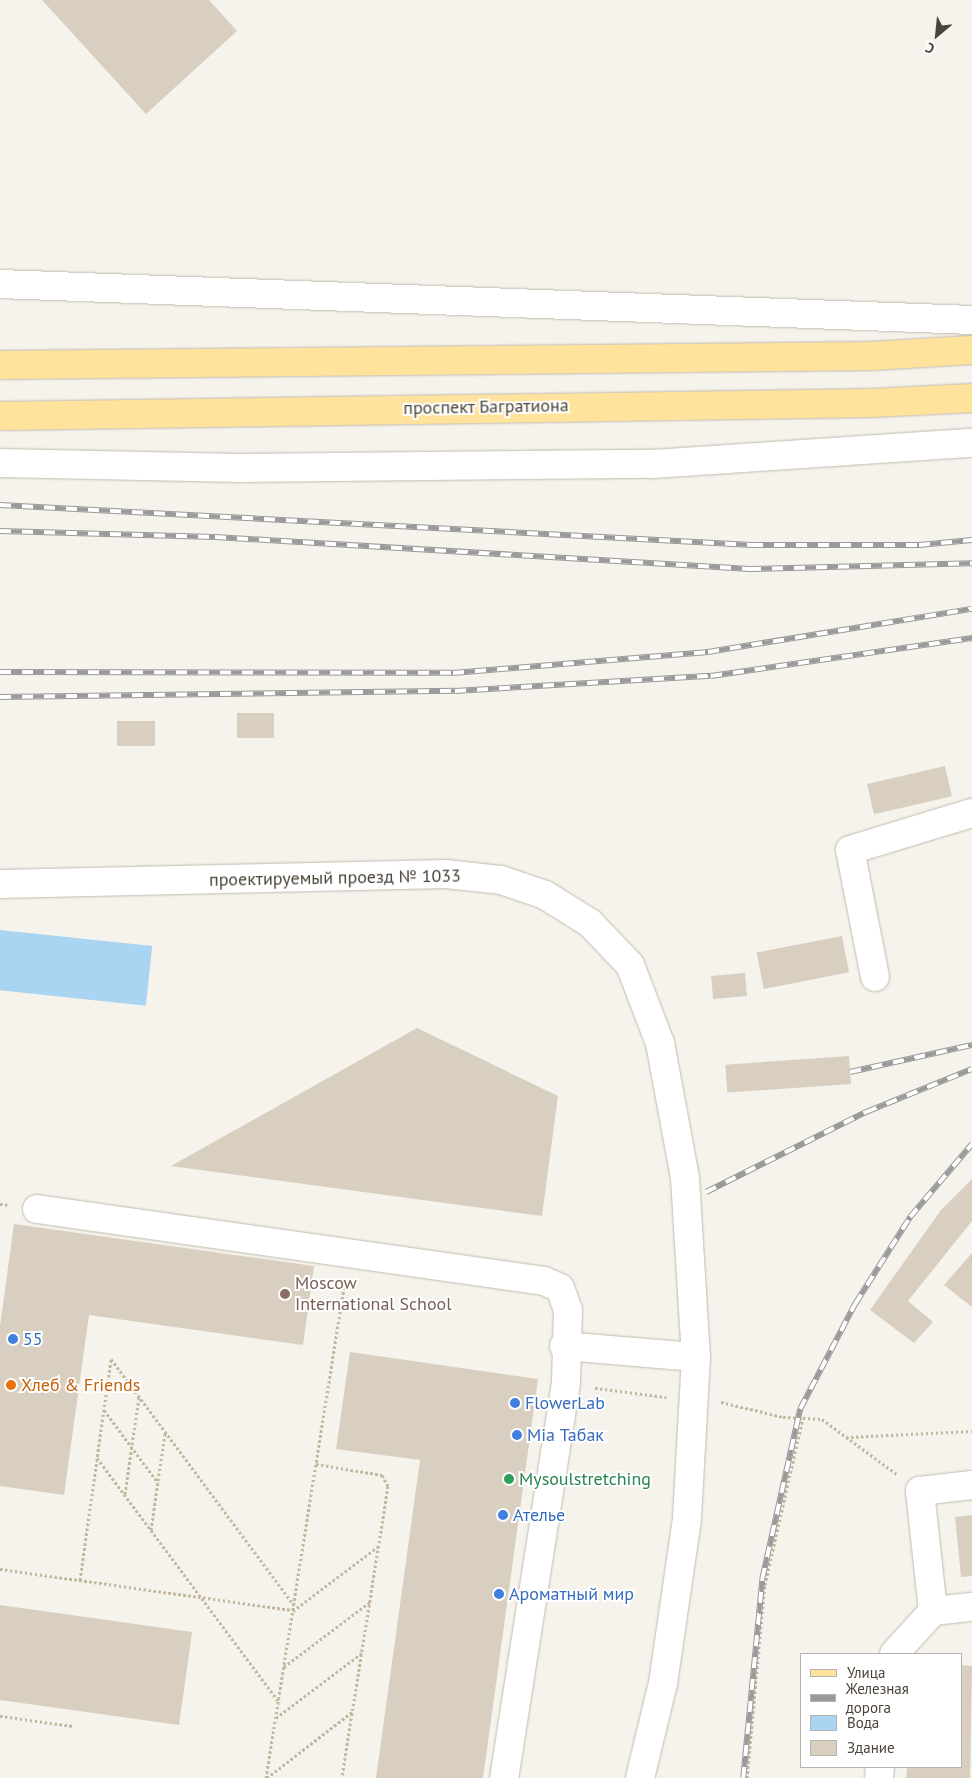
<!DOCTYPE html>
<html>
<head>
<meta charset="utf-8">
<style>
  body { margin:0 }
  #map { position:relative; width:972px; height:1778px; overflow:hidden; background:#f6f3ec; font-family:"PT Sans",sans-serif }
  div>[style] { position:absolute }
  .water>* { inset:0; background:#a9d4f2; transform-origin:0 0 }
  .building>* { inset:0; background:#d8cfc1; transform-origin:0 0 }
  .path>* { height:3px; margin-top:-1.5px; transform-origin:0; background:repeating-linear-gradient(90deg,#c4b79f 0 2.5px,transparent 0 5px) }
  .roads { filter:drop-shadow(0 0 1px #c2bbae) drop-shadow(0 0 1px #c2bbae) }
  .minor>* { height:28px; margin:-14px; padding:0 14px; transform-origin:14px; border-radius:14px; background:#fff }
  .major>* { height:28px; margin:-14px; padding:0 14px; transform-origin:14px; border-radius:14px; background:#ffe39c }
  .rail>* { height:5.5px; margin-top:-2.75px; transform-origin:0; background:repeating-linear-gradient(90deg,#fff 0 11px,#9a9a9a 0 22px); box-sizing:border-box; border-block:1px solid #9a9a9a }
  .dots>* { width:14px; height:14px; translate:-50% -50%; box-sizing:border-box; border:2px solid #fff; border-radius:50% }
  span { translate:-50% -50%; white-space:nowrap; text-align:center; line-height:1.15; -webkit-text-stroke:4px #fff; paint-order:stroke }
  .street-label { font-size:18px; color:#4b4439 }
  .education-label { font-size:18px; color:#785e54 }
  .left { translate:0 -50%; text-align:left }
  .shop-label { font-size:18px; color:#366cbe }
  .food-label { font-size:18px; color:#c56008 }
  .leisure-label { font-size:18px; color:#27864d }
  .legend { position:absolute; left:800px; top:1653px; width:162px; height:115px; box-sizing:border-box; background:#fff; border:1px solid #b7b4b0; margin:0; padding:6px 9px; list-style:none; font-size:15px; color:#4b4439 }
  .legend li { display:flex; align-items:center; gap:10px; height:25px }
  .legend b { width:25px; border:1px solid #b7b4b0 }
  .north { position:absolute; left:912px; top:10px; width:50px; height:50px; -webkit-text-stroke:4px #fff; paint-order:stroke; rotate:208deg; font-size:14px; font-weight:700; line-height:20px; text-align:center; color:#4b4439 }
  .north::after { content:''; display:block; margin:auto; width:18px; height:22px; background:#4b4439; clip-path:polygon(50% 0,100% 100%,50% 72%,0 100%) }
</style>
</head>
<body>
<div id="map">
  <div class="water">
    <i style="left:0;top:930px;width:153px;height:60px;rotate:6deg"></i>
  </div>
  <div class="building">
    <i style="clip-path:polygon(42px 0,209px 0,237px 31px,146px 114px)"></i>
    <i style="left:237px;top:713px;width:37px;height:25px"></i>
    <i style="left:117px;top:721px;width:38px;height:25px"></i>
    <i style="left:945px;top:766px;width:31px;height:80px;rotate:77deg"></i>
    <i style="left:842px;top:936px;width:37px;height:87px;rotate:79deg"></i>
    <i style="left:745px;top:973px;width:23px;height:34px;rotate:85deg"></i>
    <i style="clip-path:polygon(417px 1028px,558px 1096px,542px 1216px,171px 1166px)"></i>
    <i style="left:849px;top:1056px;width:28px;height:124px;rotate:86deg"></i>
    <i style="clip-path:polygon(972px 1179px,972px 1221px,908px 1301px,933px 1322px,914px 1343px,870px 1310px,941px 1210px)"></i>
    <i style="clip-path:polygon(14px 1224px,314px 1266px,303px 1345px,89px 1315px,64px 1495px,0 1486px,0 1326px)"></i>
    <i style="clip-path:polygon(972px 1253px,972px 1307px,944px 1285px)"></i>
    <i style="clip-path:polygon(350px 1352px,538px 1379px,483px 1778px,376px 1778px,420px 1460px,336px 1449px)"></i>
    <i style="clip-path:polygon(972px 1515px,972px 1576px,961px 1577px,955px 1517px)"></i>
    <i style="left:0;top:1605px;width:194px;height:94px;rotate:8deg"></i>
    <i style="clip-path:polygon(961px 1665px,972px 1666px,970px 1778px,906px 1778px,907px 1767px,961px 1767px)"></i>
  </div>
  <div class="path">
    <i style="left:0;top:1204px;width:9px;rotate:6deg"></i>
    <i style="left:111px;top:1359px;width:307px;rotate:53.4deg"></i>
    <i style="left:595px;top:1388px;width:72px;rotate:7.2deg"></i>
    <i style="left:721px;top:1402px;width:64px;rotate:13.6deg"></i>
    <i style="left:783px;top:1417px;width:39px;rotate:3deg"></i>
    <i style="left:822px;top:1419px;width:94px;rotate:36.4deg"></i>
    <i style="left:104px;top:1410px;width:91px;rotate:53.5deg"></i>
    <i style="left:846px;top:1437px;width:126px;rotate:-2.7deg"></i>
    <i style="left:97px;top:1458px;width:303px;rotate:53.3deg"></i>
    <i style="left:316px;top:1464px;width:67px;rotate:9.5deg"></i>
    <i style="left:382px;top:1475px;width:13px;rotate:61deg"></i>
    <i style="left:388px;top:1486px;width:296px;rotate:99deg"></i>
    <i style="left:125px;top:1494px;width:98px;rotate:-81.8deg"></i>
    <i style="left:151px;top:1530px;width:98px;rotate:-81.8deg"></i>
    <i style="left:0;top:1569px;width:295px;rotate:8deg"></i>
    <i style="left:80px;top:1580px;width:223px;rotate:-82deg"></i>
    <i style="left:293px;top:1611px;width:108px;rotate:-37.1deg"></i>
    <i style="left:284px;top:1667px;width:108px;rotate:-37.1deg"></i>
    <i style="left:0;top:1716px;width:74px;rotate:7.8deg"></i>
    <i style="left:276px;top:1718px;width:108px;rotate:-37.1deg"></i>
    <i style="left:266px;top:1778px;width:503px;rotate:-80.97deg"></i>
    <i style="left:267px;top:1778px;width:108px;rotate:-37.8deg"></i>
    <i style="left:747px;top:1778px;width:194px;rotate:-84.7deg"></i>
    <i style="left:765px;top:1585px;width:171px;rotate:-77.2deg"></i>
  </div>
  <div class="roads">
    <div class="minor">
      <i style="left:0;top:284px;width:973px;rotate:2.12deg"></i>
      <i style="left:0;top:463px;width:240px;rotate:1.2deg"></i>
      <i style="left:240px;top:468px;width:412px;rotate:-0.6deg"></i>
      <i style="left:652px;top:464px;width:321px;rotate:-3.8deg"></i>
      <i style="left:0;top:884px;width:446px;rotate:-1.3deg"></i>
      <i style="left:446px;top:874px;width:55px;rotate:6.2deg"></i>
      <i style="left:501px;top:880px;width:46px;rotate:18.8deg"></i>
      <i style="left:545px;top:895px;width:53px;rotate:31.9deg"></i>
      <i style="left:590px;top:923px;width:58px;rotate:46.4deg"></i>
      <i style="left:630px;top:965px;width:84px;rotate:69deg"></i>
      <i style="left:660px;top:1043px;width:137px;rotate:79.5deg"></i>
      <i style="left:685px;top:1178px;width:179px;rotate:86.5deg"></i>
      <i style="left:696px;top:1357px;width:162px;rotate:93.2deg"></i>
      <i style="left:687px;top:1519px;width:166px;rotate:98.3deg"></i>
      <i style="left:663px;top:1683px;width:98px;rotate:103.6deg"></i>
      <i style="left:875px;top:977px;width:129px;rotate:-101.1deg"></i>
      <i style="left:850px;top:850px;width:127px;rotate:-16.9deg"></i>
      <i style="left:37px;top:1209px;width:512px;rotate:8.08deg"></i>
      <i style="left:544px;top:1281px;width:17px;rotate:24deg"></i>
      <i style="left:560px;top:1288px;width:23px;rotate:70deg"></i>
      <i style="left:568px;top:1310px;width:73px;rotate:91.6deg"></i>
      <i style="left:566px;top:1383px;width:400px;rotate:98.9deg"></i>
      <i style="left:564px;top:1346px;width:132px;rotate:4.8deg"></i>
      <i style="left:933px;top:1611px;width:121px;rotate:-96.2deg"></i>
      <i style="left:920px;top:1491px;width:52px;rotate:-6.6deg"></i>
      <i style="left:894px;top:1654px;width:58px;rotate:-47.8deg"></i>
      <i style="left:933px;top:1611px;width:39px;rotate:-6deg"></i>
      <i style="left:879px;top:1778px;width:11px;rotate:-85deg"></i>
    </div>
    <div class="major">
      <i style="left:0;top:365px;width:872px;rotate:-0.59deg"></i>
      <i style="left:872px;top:356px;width:100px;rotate:-3.4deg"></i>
      <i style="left:0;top:416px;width:873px;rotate:-0.85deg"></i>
      <i style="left:873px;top:403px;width:99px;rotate:-2.9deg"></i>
    </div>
  </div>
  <div class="rail">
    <i style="left:0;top:505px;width:753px;rotate:3.04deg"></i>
    <i style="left:752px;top:545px;width:167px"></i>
    <i style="left:919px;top:545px;width:53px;rotate:-5.4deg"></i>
    <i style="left:0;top:531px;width:215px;rotate:1.6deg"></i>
    <i style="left:215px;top:537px;width:536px;rotate:3.42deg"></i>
    <i style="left:750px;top:569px;width:222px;rotate:-1.5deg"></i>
    <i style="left:0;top:672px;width:453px;rotate:0.1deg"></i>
    <i style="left:453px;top:673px;width:256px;rotate:-4.7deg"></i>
    <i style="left:708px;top:652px;width:267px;rotate:-9.3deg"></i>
    <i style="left:0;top:697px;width:455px;rotate:-0.8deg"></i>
    <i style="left:455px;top:691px;width:256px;rotate:-3.4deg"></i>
    <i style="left:711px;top:676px;width:264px;rotate:-8.3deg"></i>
    <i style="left:850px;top:1072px;width:125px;rotate:-12.5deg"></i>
    <i style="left:706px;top:1192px;width:179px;rotate:-26.6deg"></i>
    <i style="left:866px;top:1112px;width:114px;rotate:-22.1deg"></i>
    <i style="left:743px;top:1778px;width:200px;rotate:-84.5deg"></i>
    <i style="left:762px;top:1579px;width:174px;rotate:-77.4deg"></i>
    <i style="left:800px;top:1409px;width:119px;rotate:-62.4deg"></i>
    <i style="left:855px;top:1304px;width:103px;rotate:-57.7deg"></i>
    <i style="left:910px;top:1217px;width:96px;rotate:-49.7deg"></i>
  </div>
  <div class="dots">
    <i style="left:285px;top:1294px;background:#8d6e63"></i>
    <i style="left:13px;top:1339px;background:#3f7fe0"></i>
    <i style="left:11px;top:1385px;background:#e8710a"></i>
    <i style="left:515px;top:1403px;background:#3f7fe0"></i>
    <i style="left:517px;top:1435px;background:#3f7fe0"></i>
    <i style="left:509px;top:1479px;background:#2e9e5b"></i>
    <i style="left:503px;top:1515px;background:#3f7fe0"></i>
    <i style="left:499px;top:1594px;background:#3f7fe0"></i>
  </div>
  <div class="street-label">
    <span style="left:486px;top:407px;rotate:-1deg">проспект Багратиона</span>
    <span style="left:335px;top:878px;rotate:-1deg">проектируемый проезд № 1033</span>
  </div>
  <div class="education-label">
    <span class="left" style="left:295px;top:1294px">Moscow<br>International School</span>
  </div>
  <div class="shop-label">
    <span class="left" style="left:23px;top:1339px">55</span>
    <span class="left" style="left:525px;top:1403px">FlowerLab</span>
    <span class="left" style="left:527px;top:1435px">Mia Табак</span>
    <span class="left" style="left:513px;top:1515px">Ателье</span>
    <span class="left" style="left:509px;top:1594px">Ароматный мир</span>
  </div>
  <div class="food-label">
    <span class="left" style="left:21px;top:1385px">Хлеб &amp; Friends</span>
  </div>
  <div class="leisure-label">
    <span class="left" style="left:519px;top:1479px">Mysoulstretching</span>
  </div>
  <ul class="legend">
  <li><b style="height:6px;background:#ffe39c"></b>Улица</li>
  <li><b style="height:6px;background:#9a9a9a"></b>Железная дорога</li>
  <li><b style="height:14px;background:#a9d4f2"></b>Вода</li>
  <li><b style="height:14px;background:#d8cfc1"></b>Здание</li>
  </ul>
  <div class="north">С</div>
</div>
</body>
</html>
